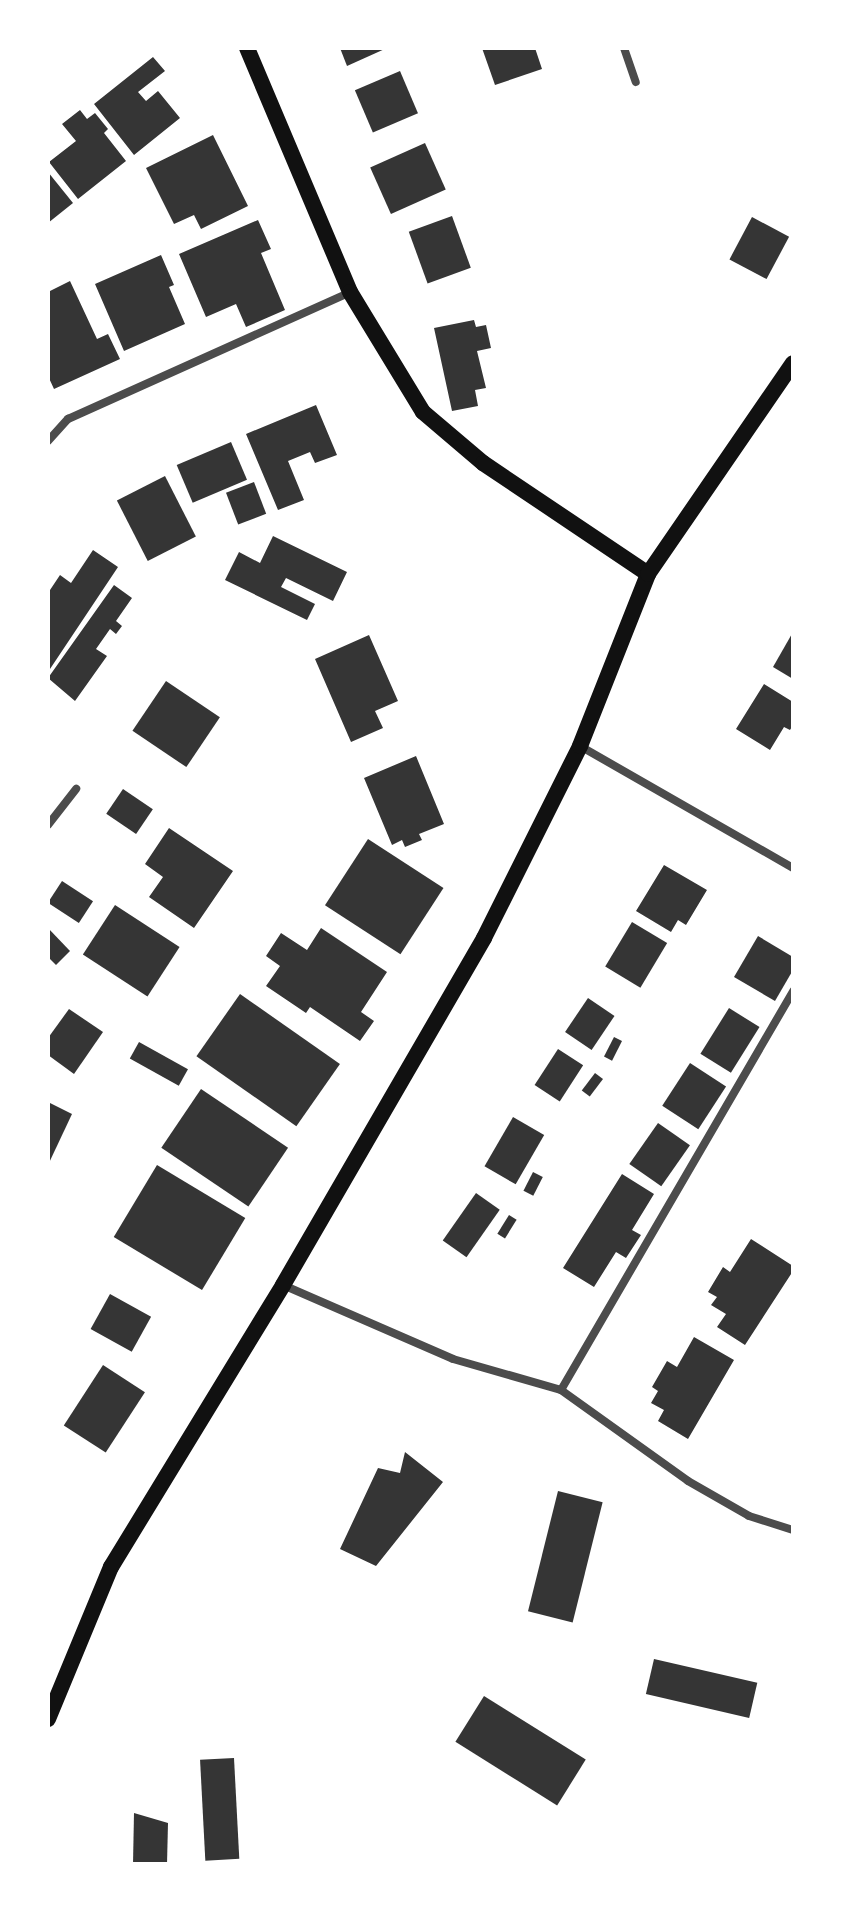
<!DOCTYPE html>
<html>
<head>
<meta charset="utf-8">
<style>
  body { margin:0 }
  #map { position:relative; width:841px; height:1912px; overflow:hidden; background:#fff; font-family:Helvetica,sans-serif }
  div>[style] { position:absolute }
  .building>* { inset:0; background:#353535; transform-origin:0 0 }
  .minor>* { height:8px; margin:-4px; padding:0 4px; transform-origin:4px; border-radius:4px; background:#4c4c4c }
  .secondary>* { height:16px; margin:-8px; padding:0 8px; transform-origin:8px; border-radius:8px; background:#111 }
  span { translate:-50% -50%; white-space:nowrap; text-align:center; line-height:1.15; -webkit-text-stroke:6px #fff; paint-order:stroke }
  .frame { position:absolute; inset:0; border:50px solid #fff; pointer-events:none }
</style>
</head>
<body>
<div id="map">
  <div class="building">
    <i style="clip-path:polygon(340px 48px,387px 48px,347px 66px)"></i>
    <i style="clip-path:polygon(482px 48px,535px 48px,542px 69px,495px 85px)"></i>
    <i style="clip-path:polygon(153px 57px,165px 71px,138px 92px,146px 101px,158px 91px,180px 118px,134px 155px,94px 104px)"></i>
    <i style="left:400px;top:71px;width:46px;height:49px;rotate:67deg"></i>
    <i style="clip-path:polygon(80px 110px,87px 119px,95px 113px,108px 129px,104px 133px,126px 161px,78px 199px,49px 162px,76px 141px,62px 124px)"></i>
    <i style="clip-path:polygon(213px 135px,248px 206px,201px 229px,194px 215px,174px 224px,146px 168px)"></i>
    <i style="left:425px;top:143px;width:51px;height:60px;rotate:66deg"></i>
    <i style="clip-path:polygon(48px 172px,73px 203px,48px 223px)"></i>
    <i style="left:452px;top:216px;width:55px;height:46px;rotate:70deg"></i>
    <i style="left:752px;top:217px;width:42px;height:48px;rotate:28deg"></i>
    <i style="clip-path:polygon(258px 220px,271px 249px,261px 253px,285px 310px,246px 327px,236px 304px,206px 317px,179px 254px)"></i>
    <i style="clip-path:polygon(161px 255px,174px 285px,169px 287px,185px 324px,124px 351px,95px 284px)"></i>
    <i style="clip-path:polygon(70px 281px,97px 339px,108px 334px,120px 359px,54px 389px,48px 376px,48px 292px)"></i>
    <i style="clip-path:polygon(474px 320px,476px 327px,486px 325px,491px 348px,477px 351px,486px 388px,475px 390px,478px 406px,452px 411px,434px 328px)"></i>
    <i style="clip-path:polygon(316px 405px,337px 455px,315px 463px,310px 452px,288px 461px,304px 500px,278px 510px,246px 434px)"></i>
    <i style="left:231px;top:442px;width:41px;height:59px;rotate:67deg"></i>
    <i style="left:165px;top:476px;width:68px;height:54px;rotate:63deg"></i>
    <i style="left:254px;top:482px;width:34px;height:30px;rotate:69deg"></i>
    <i style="clip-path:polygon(273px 536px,347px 572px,333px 601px,286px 578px,281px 587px,315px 604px,307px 620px,225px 580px,239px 552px,260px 563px)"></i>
    <i style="clip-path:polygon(93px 550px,118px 567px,48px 672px,48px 593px,60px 575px,71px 583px)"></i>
    <i style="clip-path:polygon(114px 585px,132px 598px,116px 621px,122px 626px,116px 634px,110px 629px,96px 649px,107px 656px,75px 701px,48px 678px)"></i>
    <i style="clip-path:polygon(793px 632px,793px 679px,773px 667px)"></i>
    <i style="clip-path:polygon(369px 635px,398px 701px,375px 711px,383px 728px,351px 742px,315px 659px)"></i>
    <i style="left:166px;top:681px;width:65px;height:60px;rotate:34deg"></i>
    <i style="clip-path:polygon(764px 684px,793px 702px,793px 725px,790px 730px,784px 727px,770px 750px,736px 729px)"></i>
    <i style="clip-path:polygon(416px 756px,444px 824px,419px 834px,422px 840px,405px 847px,402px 840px,392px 845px,364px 778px)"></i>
    <i style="left:123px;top:789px;width:36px;height:30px;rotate:34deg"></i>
    <i style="clip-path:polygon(169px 828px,233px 871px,194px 928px,149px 897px,163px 877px,145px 864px)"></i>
    <i style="left:368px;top:839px;width:90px;height:79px;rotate:33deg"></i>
    <i style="clip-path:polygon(664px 865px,707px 890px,686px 925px,678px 920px,671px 932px,636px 911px)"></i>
    <i style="left:62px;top:881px;width:37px;height:26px;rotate:33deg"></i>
    <i style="left:115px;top:905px;width:77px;height:59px;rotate:33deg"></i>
    <i style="left:632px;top:922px;width:41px;height:52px;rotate:31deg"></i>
    <i style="clip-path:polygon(48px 928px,70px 951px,56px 965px,48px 957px)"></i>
    <i style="clip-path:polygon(321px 928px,387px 972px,361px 1012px,374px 1021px,360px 1041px,310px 1007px,306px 1013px,266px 986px,280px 966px,266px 956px,281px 933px,307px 950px)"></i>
    <i style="clip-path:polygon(758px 936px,793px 957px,793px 970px,775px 1001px,734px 977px)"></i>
    <i style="left:240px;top:994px;width:122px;height:76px;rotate:35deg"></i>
    <i style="left:588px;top:998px;width:32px;height:41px;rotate:34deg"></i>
    <i style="left:729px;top:1008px;width:36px;height:54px;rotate:32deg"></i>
    <i style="clip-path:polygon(69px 1009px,103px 1032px,74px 1074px,48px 1055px,48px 1038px)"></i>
    <i style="left:614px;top:1037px;width:9px;height:22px;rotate:27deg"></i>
    <i style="left:139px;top:1042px;width:56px;height:19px;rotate:29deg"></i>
    <i style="left:558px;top:1049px;width:30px;height:43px;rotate:33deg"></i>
    <i style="left:690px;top:1063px;width:43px;height:51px;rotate:33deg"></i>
    <i style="left:595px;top:1073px;width:10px;height:22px;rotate:37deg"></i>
    <i style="left:201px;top:1089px;width:105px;height:71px;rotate:34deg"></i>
    <i style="clip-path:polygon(48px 1102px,72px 1114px,48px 1165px)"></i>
    <i style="left:513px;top:1117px;width:36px;height:57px;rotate:30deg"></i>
    <i style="left:658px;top:1123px;width:39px;height:50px;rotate:35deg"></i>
    <i style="left:157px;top:1165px;width:103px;height:84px;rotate:31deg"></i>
    <i style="left:533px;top:1172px;width:11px;height:21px;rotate:27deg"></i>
    <i style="clip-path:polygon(622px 1174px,654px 1194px,632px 1230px,641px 1235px,626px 1258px,616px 1252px,594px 1287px,563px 1268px)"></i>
    <i style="left:476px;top:1193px;width:29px;height:58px;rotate:35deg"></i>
    <i style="left:509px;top:1215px;width:9px;height:22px;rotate:32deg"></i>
    <i style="clip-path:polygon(751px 1239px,793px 1266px,793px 1271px,745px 1345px,717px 1327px,726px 1314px,711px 1305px,717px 1297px,708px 1292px,723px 1267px,730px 1272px)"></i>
    <i style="left:110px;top:1294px;width:47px;height:40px;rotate:29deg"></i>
    <i style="clip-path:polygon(694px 1337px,734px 1360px,688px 1439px,658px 1421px,664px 1410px,651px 1403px,658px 1391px,652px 1387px,667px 1361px,677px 1367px)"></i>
    <i style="left:103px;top:1365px;width:50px;height:72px;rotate:33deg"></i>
    <i style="clip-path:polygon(405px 1452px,443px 1482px,376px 1566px,340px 1549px,378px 1468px,400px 1473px)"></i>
    <i style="left:558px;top:1491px;width:46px;height:124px;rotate:14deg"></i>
    <i style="left:654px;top:1659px;width:106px;height:36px;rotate:13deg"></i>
    <i style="left:484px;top:1696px;width:120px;height:54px;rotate:32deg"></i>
    <i style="left:234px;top:1758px;width:101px;height:34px;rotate:87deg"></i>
    <i style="clip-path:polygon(134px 1813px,168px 1823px,167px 1864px,133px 1864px)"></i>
  </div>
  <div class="minor">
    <i style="left:624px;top:48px;width:36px;rotate:71deg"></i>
    <i style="left:48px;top:441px;width:30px;rotate:-48deg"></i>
    <i style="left:68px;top:419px;width:309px;rotate:-24.2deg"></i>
    <i style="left:580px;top:746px;width:245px;rotate:29.8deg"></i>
    <i style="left:48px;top:825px;width:46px;rotate:-52.1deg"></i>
    <i style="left:283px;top:1285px;width:185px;rotate:23.5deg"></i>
    <i style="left:453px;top:1359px;width:112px;rotate:16deg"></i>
    <i style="left:561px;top:1390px;width:156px;rotate:35.6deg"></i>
    <i style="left:688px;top:1481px;width:70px;rotate:29.8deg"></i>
    <i style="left:749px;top:1516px;width:46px;rotate:17.7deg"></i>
    <i style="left:561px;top:1390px;width:462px;rotate:-59.8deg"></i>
  </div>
  <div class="secondary">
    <i style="left:247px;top:48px;width:265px;rotate:67.1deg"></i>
    <i style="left:350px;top:292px;width:140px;rotate:58.7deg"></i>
    <i style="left:423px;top:412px;width:79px;rotate:40.4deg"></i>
    <i style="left:483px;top:463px;width:199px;rotate:33.9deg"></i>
    <i style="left:48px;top:1719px;width:165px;rotate:-67.5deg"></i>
    <i style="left:111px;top:1567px;width:330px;rotate:-58.6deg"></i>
    <i style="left:283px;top:1285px;width:401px;rotate:-59.9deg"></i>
    <i style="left:484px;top:938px;width:215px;rotate:-63.4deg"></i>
    <i style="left:580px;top:746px;width:185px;rotate:-68.4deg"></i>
    <i style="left:648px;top:574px;width:256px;rotate:-55.5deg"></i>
  </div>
  <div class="frame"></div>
</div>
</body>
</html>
